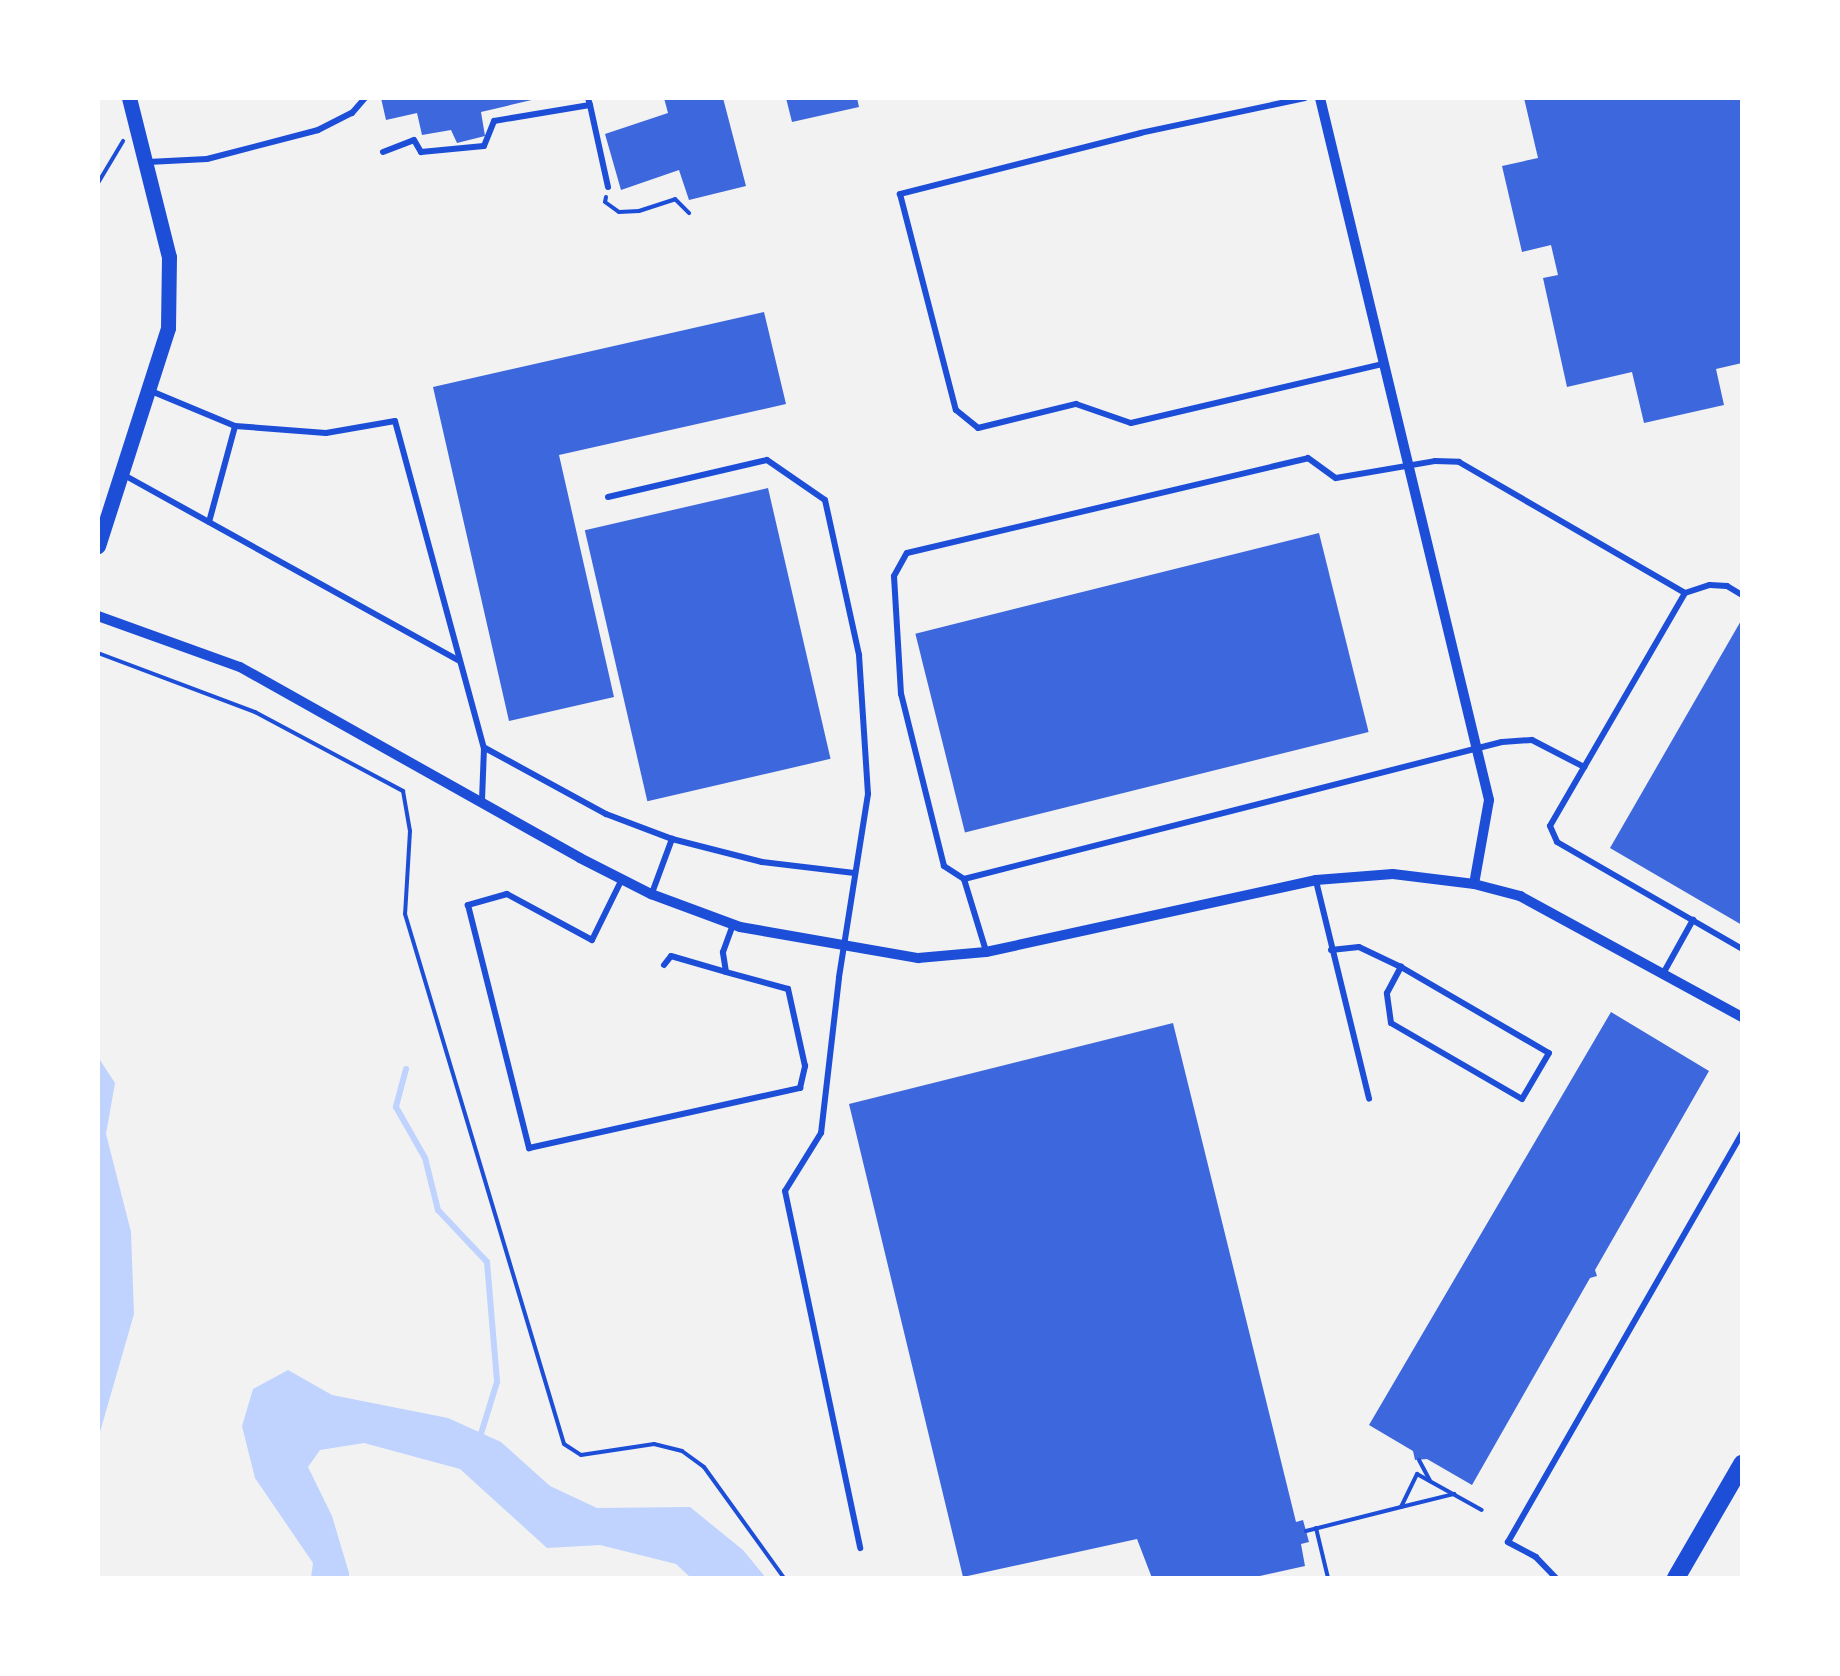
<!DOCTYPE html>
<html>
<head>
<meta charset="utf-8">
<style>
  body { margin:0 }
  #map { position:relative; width:1840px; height:1676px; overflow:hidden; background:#f2f2f2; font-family:Signika,sans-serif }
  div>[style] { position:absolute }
  .water>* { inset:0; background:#bfd3fe }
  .stream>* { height:6px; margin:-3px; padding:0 3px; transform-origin:3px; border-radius:3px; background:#bfd3fe }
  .building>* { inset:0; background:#3d67dc; transform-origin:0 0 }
  .path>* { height:4px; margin:-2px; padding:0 2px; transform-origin:2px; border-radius:2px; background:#1d4ed8 }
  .service>* { height:6px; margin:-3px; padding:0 3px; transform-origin:3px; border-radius:3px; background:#1d4ed8 }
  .minor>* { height:10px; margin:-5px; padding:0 5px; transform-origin:5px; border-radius:5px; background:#1d4ed8 }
  .tertiary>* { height:15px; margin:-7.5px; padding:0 7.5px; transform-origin:7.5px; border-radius:7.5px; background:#1d4ed8 }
  .primary>* { height:18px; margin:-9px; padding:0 9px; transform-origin:9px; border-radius:9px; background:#1d4ed8 }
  span { translate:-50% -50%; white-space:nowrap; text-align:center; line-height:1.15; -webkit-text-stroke:8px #fff; paint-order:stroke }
  .frame { position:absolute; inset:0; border:100px solid #fff; pointer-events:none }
</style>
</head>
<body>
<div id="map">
  <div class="water">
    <i style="clip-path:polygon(98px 1057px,115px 1083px,106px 1134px,131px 1232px,134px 1314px,98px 1439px)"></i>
    <i style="clip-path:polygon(288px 1370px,332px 1395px,448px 1418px,501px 1442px,550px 1486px,597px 1508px,690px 1507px,743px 1550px,766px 1578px,691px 1578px,676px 1564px,600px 1545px,547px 1548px,460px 1469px,364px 1443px,320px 1450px,308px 1467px,332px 1516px,349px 1573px,349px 1578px,311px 1578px,313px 1563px,255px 1478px,242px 1426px,253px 1389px)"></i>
  </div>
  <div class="stream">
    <i style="left:406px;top:1069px;width:39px;rotate:105deg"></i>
    <i style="left:396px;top:1107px;width:59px;rotate:60.4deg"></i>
    <i style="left:425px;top:1158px;width:54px;rotate:76deg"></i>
    <i style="left:438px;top:1210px;width:71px;rotate:46.7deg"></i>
    <i style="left:487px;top:1262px;width:120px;rotate:85.2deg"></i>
    <i style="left:497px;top:1382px;width:61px;rotate:107.2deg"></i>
  </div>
  <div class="building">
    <i style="clip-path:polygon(381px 98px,536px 98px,536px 99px,481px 112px,485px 136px,457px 143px,451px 130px,422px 135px,417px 113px,386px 120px)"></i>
    <i style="clip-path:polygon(664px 98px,723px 98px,746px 186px,689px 200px,679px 170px,621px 190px,605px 134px,668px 113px)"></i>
    <i style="clip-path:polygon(786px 98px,857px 98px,859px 107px,792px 122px)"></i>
    <i style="clip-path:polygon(1524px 98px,1742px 98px,1742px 363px,1716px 369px,1724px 405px,1644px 423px,1632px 372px,1567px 387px,1543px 278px,1558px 275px,1551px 245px,1522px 252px,1502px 166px,1538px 158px)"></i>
    <i style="clip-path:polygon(764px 312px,786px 404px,559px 455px,614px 697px,509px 721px,433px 387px)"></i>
    <i style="left:768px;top:488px;width:278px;height:188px;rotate:77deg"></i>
    <i style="left:1319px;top:533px;width:205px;height:416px;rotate:76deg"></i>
    <i style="clip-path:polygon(1742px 619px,1742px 925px,1610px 848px)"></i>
    <i style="clip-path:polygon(1611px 1012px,1709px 1071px,1595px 1270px,1597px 1276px,1590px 1278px,1472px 1485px,1427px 1459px,1415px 1460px,1413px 1451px,1369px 1425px)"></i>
    <i style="clip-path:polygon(1173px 1023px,1296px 1522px,1303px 1520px,1309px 1542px,1301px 1544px,1305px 1566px,1251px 1578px,1152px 1578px,1137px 1539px,963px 1577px,849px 1104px)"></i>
  </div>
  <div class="path">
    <i style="left:98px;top:183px;width:49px;rotate:-59.2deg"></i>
    <i style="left:606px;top:197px;width:5px;rotate:101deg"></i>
    <i style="left:605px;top:202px;width:17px;rotate:36deg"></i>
    <i style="left:619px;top:212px;width:20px;rotate:-3deg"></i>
    <i style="left:639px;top:211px;width:38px;rotate:-18deg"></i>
    <i style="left:675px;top:199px;width:20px;rotate:45deg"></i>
    <i style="left:98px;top:653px;width:168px;rotate:20.6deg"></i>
    <i style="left:255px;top:712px;width:168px;rotate:28.1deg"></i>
    <i style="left:403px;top:791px;width:41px;rotate:80.1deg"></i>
    <i style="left:410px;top:831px;width:83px;rotate:93.4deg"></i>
    <i style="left:405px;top:914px;width:553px;rotate:73.3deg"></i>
    <i style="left:564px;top:1444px;width:20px;rotate:33deg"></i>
    <i style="left:581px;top:1455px;width:74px;rotate:-8.6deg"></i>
    <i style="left:654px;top:1444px;width:29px;rotate:14deg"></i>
    <i style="left:682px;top:1451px;width:27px;rotate:36deg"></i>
    <i style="left:704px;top:1467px;width:137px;rotate:54.2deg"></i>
    <i style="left:1419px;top:1460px;width:24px;rotate:62deg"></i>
    <i style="left:1401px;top:1507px;width:55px;rotate:-13.8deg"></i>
    <i style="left:1316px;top:1528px;width:51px;rotate:76.5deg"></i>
    <i style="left:1306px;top:1531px;width:98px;rotate:-14.2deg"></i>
    <i style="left:1401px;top:1507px;width:37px;rotate:-64deg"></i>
    <i style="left:1417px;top:1474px;width:74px;rotate:29deg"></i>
  </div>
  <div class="service">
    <i style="left:1305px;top:98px;width:168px;rotate:168deg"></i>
    <i style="left:1141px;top:133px;width:249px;rotate:165.8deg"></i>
    <i style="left:900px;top:194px;width:223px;rotate:75.5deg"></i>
    <i style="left:956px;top:410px;width:28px;rotate:39deg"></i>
    <i style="left:978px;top:428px;width:101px;rotate:-13.8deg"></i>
    <i style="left:1076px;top:404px;width:58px;rotate:19.1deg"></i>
    <i style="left:1131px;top:423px;width:259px;rotate:-13.2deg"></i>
    <i style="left:590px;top:105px;width:84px;rotate:77.6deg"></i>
    <i style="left:383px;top:152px;width:33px;rotate:-21deg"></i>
    <i style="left:414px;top:140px;width:14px;rotate:60deg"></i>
    <i style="left:421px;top:152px;width:63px;rotate:-5.4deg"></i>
    <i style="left:484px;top:146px;width:27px;rotate:-68deg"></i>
    <i style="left:494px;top:121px;width:97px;rotate:-9.5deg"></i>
    <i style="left:590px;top:105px;width:7px;rotate:-106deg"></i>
    <i style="left:148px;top:162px;width:59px;rotate:-2.9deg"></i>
    <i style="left:207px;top:159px;width:115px;rotate:-14.6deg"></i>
    <i style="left:318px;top:130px;width:38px;rotate:-27deg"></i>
    <i style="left:352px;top:113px;width:20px;rotate:-49deg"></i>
    <i style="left:151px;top:391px;width:91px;rotate:22.6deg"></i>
    <i style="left:235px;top:426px;width:91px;rotate:4.4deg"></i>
    <i style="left:326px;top:433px;width:70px;rotate:-9.9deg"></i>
    <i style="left:395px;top:421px;width:339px;rotate:74.8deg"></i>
    <i style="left:484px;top:748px;width:53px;rotate:92.2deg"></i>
    <i style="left:124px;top:475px;width:383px;rotate:29deg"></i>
    <i style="left:608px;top:497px;width:163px;rotate:-13.1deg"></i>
    <i style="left:767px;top:460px;width:70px;rotate:34.6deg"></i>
    <i style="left:825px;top:500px;width:159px;rotate:77.6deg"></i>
    <i style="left:859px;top:655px;width:139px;rotate:86.3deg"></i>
    <i style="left:868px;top:794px;width:186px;rotate:99deg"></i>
    <i style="left:839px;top:978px;width:156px;rotate:96.6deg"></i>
    <i style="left:821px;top:1133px;width:68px;rotate:121.8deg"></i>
    <i style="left:785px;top:1191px;width:365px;rotate:78.1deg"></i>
    <i style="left:209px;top:522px;width:99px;rotate:-74.8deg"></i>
    <i style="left:1685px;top:593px;width:269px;rotate:120.1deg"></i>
    <i style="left:1550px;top:826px;width:17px;rotate:66deg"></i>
    <i style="left:1557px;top:842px;width:214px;rotate:30deg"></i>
    <i style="left:485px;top:748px;width:138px;rotate:28.6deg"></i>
    <i style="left:606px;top:814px;width:71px;rotate:20.7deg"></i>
    <i style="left:672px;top:839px;width:93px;rotate:14.3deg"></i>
    <i style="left:762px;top:862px;width:93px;rotate:6.8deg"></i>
    <i style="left:622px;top:879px;width:68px;rotate:116.2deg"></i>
    <i style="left:592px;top:940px;width:97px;rotate:-151.6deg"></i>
    <i style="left:507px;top:894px;width:41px;rotate:164.2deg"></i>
    <i style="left:468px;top:905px;width:251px;rotate:75.9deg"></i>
    <i style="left:529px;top:1148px;width:278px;rotate:-12.5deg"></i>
    <i style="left:800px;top:1088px;width:23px;rotate:-77deg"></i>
    <i style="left:805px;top:1066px;width:79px;rotate:-102.4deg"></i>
    <i style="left:788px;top:989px;width:64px;rotate:-164.7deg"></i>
    <i style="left:726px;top:972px;width:20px;rotate:-99deg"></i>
    <i style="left:723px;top:952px;width:29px;rotate:-70deg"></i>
    <i style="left:964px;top:879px;width:555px;rotate:-14.29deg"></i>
    <i style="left:1502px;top:742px;width:30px;rotate:-4deg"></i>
    <i style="left:1532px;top:740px;width:59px;rotate:27.4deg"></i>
    <i style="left:1316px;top:881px;width:224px;rotate:76.3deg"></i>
    <i style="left:652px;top:893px;width:58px;rotate:-69.7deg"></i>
    <i style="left:1331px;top:950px;width:28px;rotate:-6deg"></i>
    <i style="left:1359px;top:947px;width:47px;rotate:25.5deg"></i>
    <i style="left:1401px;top:967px;width:171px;rotate:30.2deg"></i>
    <i style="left:1549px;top:1053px;width:53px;rotate:120.4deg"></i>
    <i style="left:1522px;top:1099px;width:151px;rotate:-149.9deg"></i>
    <i style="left:1391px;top:1023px;width:30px;rotate:-98deg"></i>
    <i style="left:1387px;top:993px;width:30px;rotate:-62deg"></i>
    <i style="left:986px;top:951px;width:75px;rotate:-107deg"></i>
    <i style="left:964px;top:879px;width:24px;rotate:-147deg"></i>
    <i style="left:944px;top:866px;width:177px;rotate:-104deg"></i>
    <i style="left:901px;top:694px;width:118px;rotate:-93.4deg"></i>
    <i style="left:894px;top:576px;width:26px;rotate:-61deg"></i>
    <i style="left:907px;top:553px;width:412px;rotate:-13.3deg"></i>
    <i style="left:1308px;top:458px;width:34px;rotate:36deg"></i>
    <i style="left:1336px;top:478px;width:100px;rotate:-9.7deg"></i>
    <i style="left:1435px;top:461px;width:24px;rotate:2deg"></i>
    <i style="left:1459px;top:462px;width:261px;rotate:30.1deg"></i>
    <i style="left:1685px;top:593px;width:26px;rotate:-18deg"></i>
    <i style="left:1710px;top:585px;width:17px;rotate:3deg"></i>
    <i style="left:1727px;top:586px;width:17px;rotate:31deg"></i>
    <i style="left:664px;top:965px;width:11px;rotate:-52deg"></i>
    <i style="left:671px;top:956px;width:57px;rotate:16.2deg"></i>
    <i style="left:1664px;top:972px;width:60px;rotate:-60.9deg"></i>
    <i style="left:1556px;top:1578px;width:29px;rotate:-134deg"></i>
    <i style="left:1536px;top:1557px;width:32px;rotate:-152deg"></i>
    <i style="left:1508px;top:1542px;width:471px;rotate:-60.2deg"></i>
  </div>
  <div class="minor">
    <i style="left:1320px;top:98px;width:722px;rotate:76.46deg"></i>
    <i style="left:1489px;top:800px;width:85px;rotate:100.1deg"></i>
    <i style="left:98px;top:616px;width:151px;rotate:19.8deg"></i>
    <i style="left:240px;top:667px;width:390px;rotate:29.3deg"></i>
    <i style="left:580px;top:858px;width:80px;rotate:26.9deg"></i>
    <i style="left:651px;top:894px;width:95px;rotate:20.3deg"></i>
    <i style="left:740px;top:927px;width:181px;rotate:9.9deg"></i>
    <i style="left:918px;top:958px;width:68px;rotate:-5deg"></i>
    <i style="left:986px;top:952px;width:338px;rotate:-12.3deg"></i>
    <i style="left:1316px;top:880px;width:77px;rotate:-4.5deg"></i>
    <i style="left:1393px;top:874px;width:82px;rotate:7deg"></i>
    <i style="left:1474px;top:884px;width:48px;rotate:14.6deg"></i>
    <i style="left:1520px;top:896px;width:253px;rotate:28.6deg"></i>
  </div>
  <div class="tertiary">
    <i style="left:98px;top:546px;width:229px;rotate:-72.2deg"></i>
    <i style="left:168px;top:328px;width:71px;rotate:-89.2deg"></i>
    <i style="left:169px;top:257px;width:164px;rotate:-104.1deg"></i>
  </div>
  <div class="primary">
    <i style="left:1676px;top:1578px;width:132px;rotate:-59.9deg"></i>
  </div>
  <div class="frame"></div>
</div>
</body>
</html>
